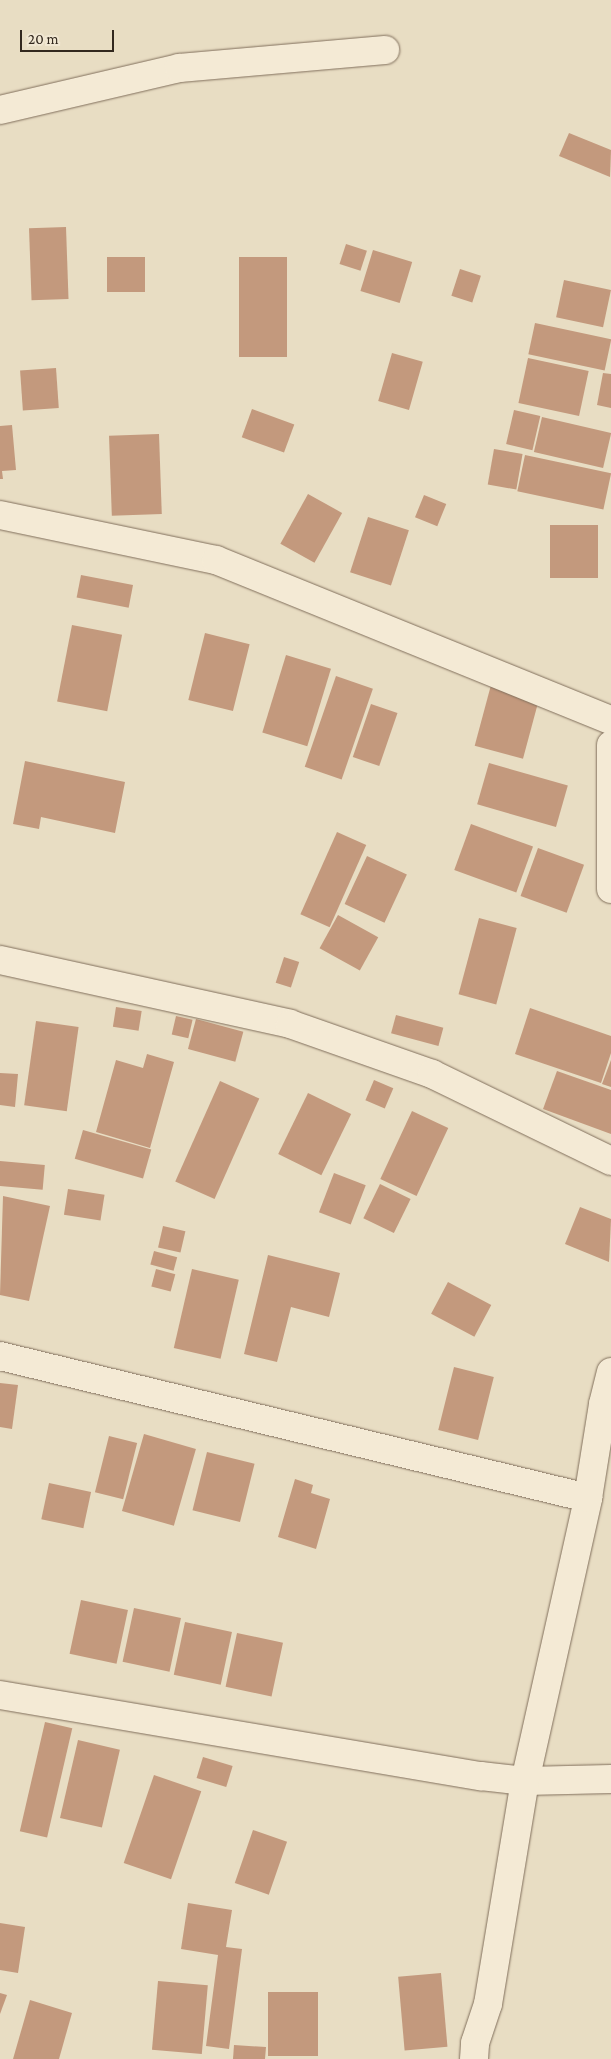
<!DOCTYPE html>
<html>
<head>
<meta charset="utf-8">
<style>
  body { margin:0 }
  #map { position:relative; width:611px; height:2059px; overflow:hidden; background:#e8ddc3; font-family:"Crimson Pro",serif }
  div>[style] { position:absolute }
  .building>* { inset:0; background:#c3997d; transform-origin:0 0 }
  .roads { filter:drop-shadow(0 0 1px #816f5c) drop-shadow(0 0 1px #816f5c) }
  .minor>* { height:28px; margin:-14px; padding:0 14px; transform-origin:14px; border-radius:14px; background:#f4ead5 }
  span { translate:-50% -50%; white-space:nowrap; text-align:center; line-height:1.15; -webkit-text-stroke:4.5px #f1e7d2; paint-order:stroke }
  .scale { position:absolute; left:20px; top:30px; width:94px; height:22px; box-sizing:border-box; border:2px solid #32281e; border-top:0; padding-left:6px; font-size:15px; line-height:18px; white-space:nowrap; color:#32281e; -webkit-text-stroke:4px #f1e7d2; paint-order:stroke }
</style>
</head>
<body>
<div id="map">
  <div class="building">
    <i style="clip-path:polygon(569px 133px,611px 150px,610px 177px,559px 156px)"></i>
    <i style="left:66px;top:227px;width:72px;height:37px;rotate:88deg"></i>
    <i style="left:346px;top:244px;width:22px;height:21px;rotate:18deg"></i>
    <i style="left:373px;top:250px;width:41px;height:43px;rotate:17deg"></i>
    <i style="left:107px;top:257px;width:38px;height:35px"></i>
    <i style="left:239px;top:257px;width:48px;height:100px"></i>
    <i style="left:460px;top:269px;width:22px;height:28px;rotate:18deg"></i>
    <i style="left:564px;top:280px;width:48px;height:38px;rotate:12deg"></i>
    <i style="left:535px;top:323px;width:78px;height:32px;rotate:12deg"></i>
    <i style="left:392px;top:353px;width:32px;height:50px;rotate:16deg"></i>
    <i style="left:528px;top:358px;width:62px;height:46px;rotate:12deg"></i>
    <i style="left:56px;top:368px;width:40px;height:36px;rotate:86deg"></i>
    <i style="clip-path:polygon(603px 373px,611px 374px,611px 408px,597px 405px)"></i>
    <i style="left:252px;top:409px;width:45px;height:30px;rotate:20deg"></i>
    <i style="left:514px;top:410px;width:27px;height:35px;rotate:13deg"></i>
    <i style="left:542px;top:417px;width:71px;height:36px;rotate:13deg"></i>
    <i style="clip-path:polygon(12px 425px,16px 470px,2px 471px,3px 479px,0 479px,0 426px)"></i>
    <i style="left:159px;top:434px;width:80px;height:50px;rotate:88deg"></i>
    <i style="left:494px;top:449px;width:29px;height:36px;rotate:10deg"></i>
    <i style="left:525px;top:455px;width:88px;height:37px;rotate:12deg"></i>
    <i style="left:308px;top:494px;width:39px;height:57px;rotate:29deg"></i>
    <i style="left:424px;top:495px;width:24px;height:24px;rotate:22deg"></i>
    <i style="left:368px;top:517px;width:43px;height:58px;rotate:18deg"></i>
    <i style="left:550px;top:525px;width:48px;height:53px"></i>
    <i style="left:81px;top:575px;width:53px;height:23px;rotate:11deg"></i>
    <i style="left:72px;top:625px;width:51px;height:78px;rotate:11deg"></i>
    <i style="left:205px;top:633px;width:46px;height:69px;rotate:14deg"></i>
    <i style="left:286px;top:655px;width:47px;height:81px;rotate:17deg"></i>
    <i style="left:336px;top:676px;width:39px;height:96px;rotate:19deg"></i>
    <i style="left:491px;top:685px;width:50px;height:63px;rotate:15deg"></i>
    <i style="left:371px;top:704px;width:28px;height:56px;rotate:19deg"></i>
    <i style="clip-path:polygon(25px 761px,125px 782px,115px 833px,41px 817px,39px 829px,13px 824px)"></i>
    <i style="left:489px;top:763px;width:82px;height:43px;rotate:16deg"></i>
    <i style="left:471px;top:824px;width:66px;height:49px;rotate:20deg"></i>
    <i style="left:337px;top:832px;width:32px;height:90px;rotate:24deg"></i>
    <i style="left:538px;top:848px;width:49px;height:51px;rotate:20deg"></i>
    <i style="left:367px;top:856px;width:44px;height:53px;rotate:25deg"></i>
    <i style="left:338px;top:915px;width:46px;height:38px;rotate:29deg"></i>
    <i style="left:479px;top:918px;width:39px;height:79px;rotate:15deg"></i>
    <i style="left:284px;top:957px;width:16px;height:27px;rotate:18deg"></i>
    <i style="left:116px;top:1007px;width:26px;height:20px;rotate:9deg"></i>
    <i style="clip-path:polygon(530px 1008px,611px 1036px,611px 1053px,601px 1083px,515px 1054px)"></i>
    <i style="left:396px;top:1015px;width:49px;height:19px;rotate:15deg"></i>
    <i style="left:176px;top:1016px;width:17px;height:19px;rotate:13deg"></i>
    <i style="left:196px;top:1019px;width:49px;height:31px;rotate:15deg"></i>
    <i style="left:36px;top:1021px;width:43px;height:85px;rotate:8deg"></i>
    <i style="clip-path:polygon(147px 1054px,174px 1062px,150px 1148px,96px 1132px,116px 1060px,143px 1068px)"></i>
    <i style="clip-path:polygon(611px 1060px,611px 1087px,602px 1084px)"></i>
    <i style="clip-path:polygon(557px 1071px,611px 1090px,611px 1134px,543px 1109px)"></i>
    <i style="clip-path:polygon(0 1073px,18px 1074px,15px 1107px,0 1105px)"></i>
    <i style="left:374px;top:1080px;width:21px;height:22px;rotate:23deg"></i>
    <i style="left:220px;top:1081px;width:43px;height:110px;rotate:24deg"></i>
    <i style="left:308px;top:1093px;width:48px;height:68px;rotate:26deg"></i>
    <i style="left:412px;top:1111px;width:40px;height:75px;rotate:25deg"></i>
    <i style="left:83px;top:1130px;width:71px;height:30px;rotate:16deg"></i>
    <i style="left:0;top:1161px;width:45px;height:25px;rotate:5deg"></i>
    <i style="left:334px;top:1173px;width:34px;height:42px;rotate:21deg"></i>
    <i style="left:380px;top:1184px;width:34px;height:38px;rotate:26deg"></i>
    <i style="left:68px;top:1189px;width:37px;height:26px;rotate:9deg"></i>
    <i style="clip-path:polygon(3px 1196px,50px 1206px,29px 1301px,0 1295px)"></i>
    <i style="clip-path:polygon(580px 1207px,611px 1219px,609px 1262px,565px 1244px)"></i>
    <i style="left:163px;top:1226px;width:23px;height:22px;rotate:13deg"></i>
    <i style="left:154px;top:1251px;width:24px;height:14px;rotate:15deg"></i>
    <i style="clip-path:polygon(268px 1255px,340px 1273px,329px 1317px,291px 1307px,277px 1362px,244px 1354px)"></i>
    <i style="left:156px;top:1269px;width:20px;height:18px;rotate:15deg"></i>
    <i style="left:192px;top:1269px;width:48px;height:81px;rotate:13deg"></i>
    <i style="left:448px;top:1282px;width:49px;height:36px;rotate:28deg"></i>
    <i style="left:454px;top:1367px;width:41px;height:65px;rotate:14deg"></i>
    <i style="clip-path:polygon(0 1383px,18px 1385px,12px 1429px,0 1427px)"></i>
    <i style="left:144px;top:1434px;width:54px;height:80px;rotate:16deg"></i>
    <i style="left:109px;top:1436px;width:29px;height:58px;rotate:14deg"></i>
    <i style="left:207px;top:1452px;width:49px;height:60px;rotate:14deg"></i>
    <i style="clip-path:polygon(295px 1479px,313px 1485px,311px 1493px,330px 1499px,316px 1549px,278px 1537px)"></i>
    <i style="left:49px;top:1483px;width:43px;height:37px;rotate:12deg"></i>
    <i style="left:81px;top:1600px;width:48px;height:55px;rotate:12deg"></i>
    <i style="left:134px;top:1608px;width:48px;height:55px;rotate:12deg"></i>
    <i style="left:185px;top:1622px;width:48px;height:54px;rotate:12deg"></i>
    <i style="left:237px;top:1633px;width:47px;height:55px;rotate:12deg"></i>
    <i style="left:45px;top:1722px;width:28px;height:112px;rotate:13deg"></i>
    <i style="left:78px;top:1740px;width:43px;height:80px;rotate:13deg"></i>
    <i style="left:203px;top:1757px;width:31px;height:22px;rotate:17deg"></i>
    <i style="left:154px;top:1775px;width:50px;height:93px;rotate:19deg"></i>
    <i style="left:253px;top:1830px;width:36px;height:56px;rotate:19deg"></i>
    <i style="clip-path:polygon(188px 1903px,232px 1910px,226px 1947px,242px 1949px,229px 2049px,206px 2046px,218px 1955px,181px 1949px)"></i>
    <i style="clip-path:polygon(0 1923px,25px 1927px,18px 1973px,0 1970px)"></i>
    <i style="left:441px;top:1973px;width:74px;height:43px;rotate:85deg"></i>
    <i style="left:158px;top:1981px;width:50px;height:69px;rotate:5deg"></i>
    <i style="left:268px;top:1992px;width:50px;height:64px"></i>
    <i style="clip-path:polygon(0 1993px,7px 1995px,0 2014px)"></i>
    <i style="clip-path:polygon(30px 2000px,72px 2013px,59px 2059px,13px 2059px)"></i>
    <i style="clip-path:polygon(234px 2045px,266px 2047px,265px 2059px,233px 2059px)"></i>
  </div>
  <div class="roads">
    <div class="minor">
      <i style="left:0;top:110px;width:184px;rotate:-13.2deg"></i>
      <i style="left:179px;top:68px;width:207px;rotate:-5deg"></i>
      <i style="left:0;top:515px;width:221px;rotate:11.8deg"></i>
      <i style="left:216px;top:560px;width:426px;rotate:22.1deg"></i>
      <i style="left:611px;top:745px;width:144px;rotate:90deg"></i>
      <i style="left:0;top:960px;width:297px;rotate:12.4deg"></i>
      <i style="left:290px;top:1024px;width:151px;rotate:19.4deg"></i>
      <i style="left:432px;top:1074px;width:199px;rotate:25.9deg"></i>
      <i style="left:0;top:1356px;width:605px;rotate:13.58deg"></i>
      <i style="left:0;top:1695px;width:488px;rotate:9.6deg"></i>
      <i style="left:481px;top:1776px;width:44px;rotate:6.5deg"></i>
      <i style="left:525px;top:1781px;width:86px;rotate:-1.3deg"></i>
      <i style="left:474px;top:2059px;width:16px;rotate:-86deg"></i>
      <i style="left:475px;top:2043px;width:41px;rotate:-71.6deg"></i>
      <i style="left:488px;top:2004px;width:226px;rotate:-80.6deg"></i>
      <i style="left:525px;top:1781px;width:290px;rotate:-77.4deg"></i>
      <i style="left:588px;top:1498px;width:95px;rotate:-80.9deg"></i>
      <i style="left:603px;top:1404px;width:33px;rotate:-76deg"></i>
    </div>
  </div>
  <div class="scale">20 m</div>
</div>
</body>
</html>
